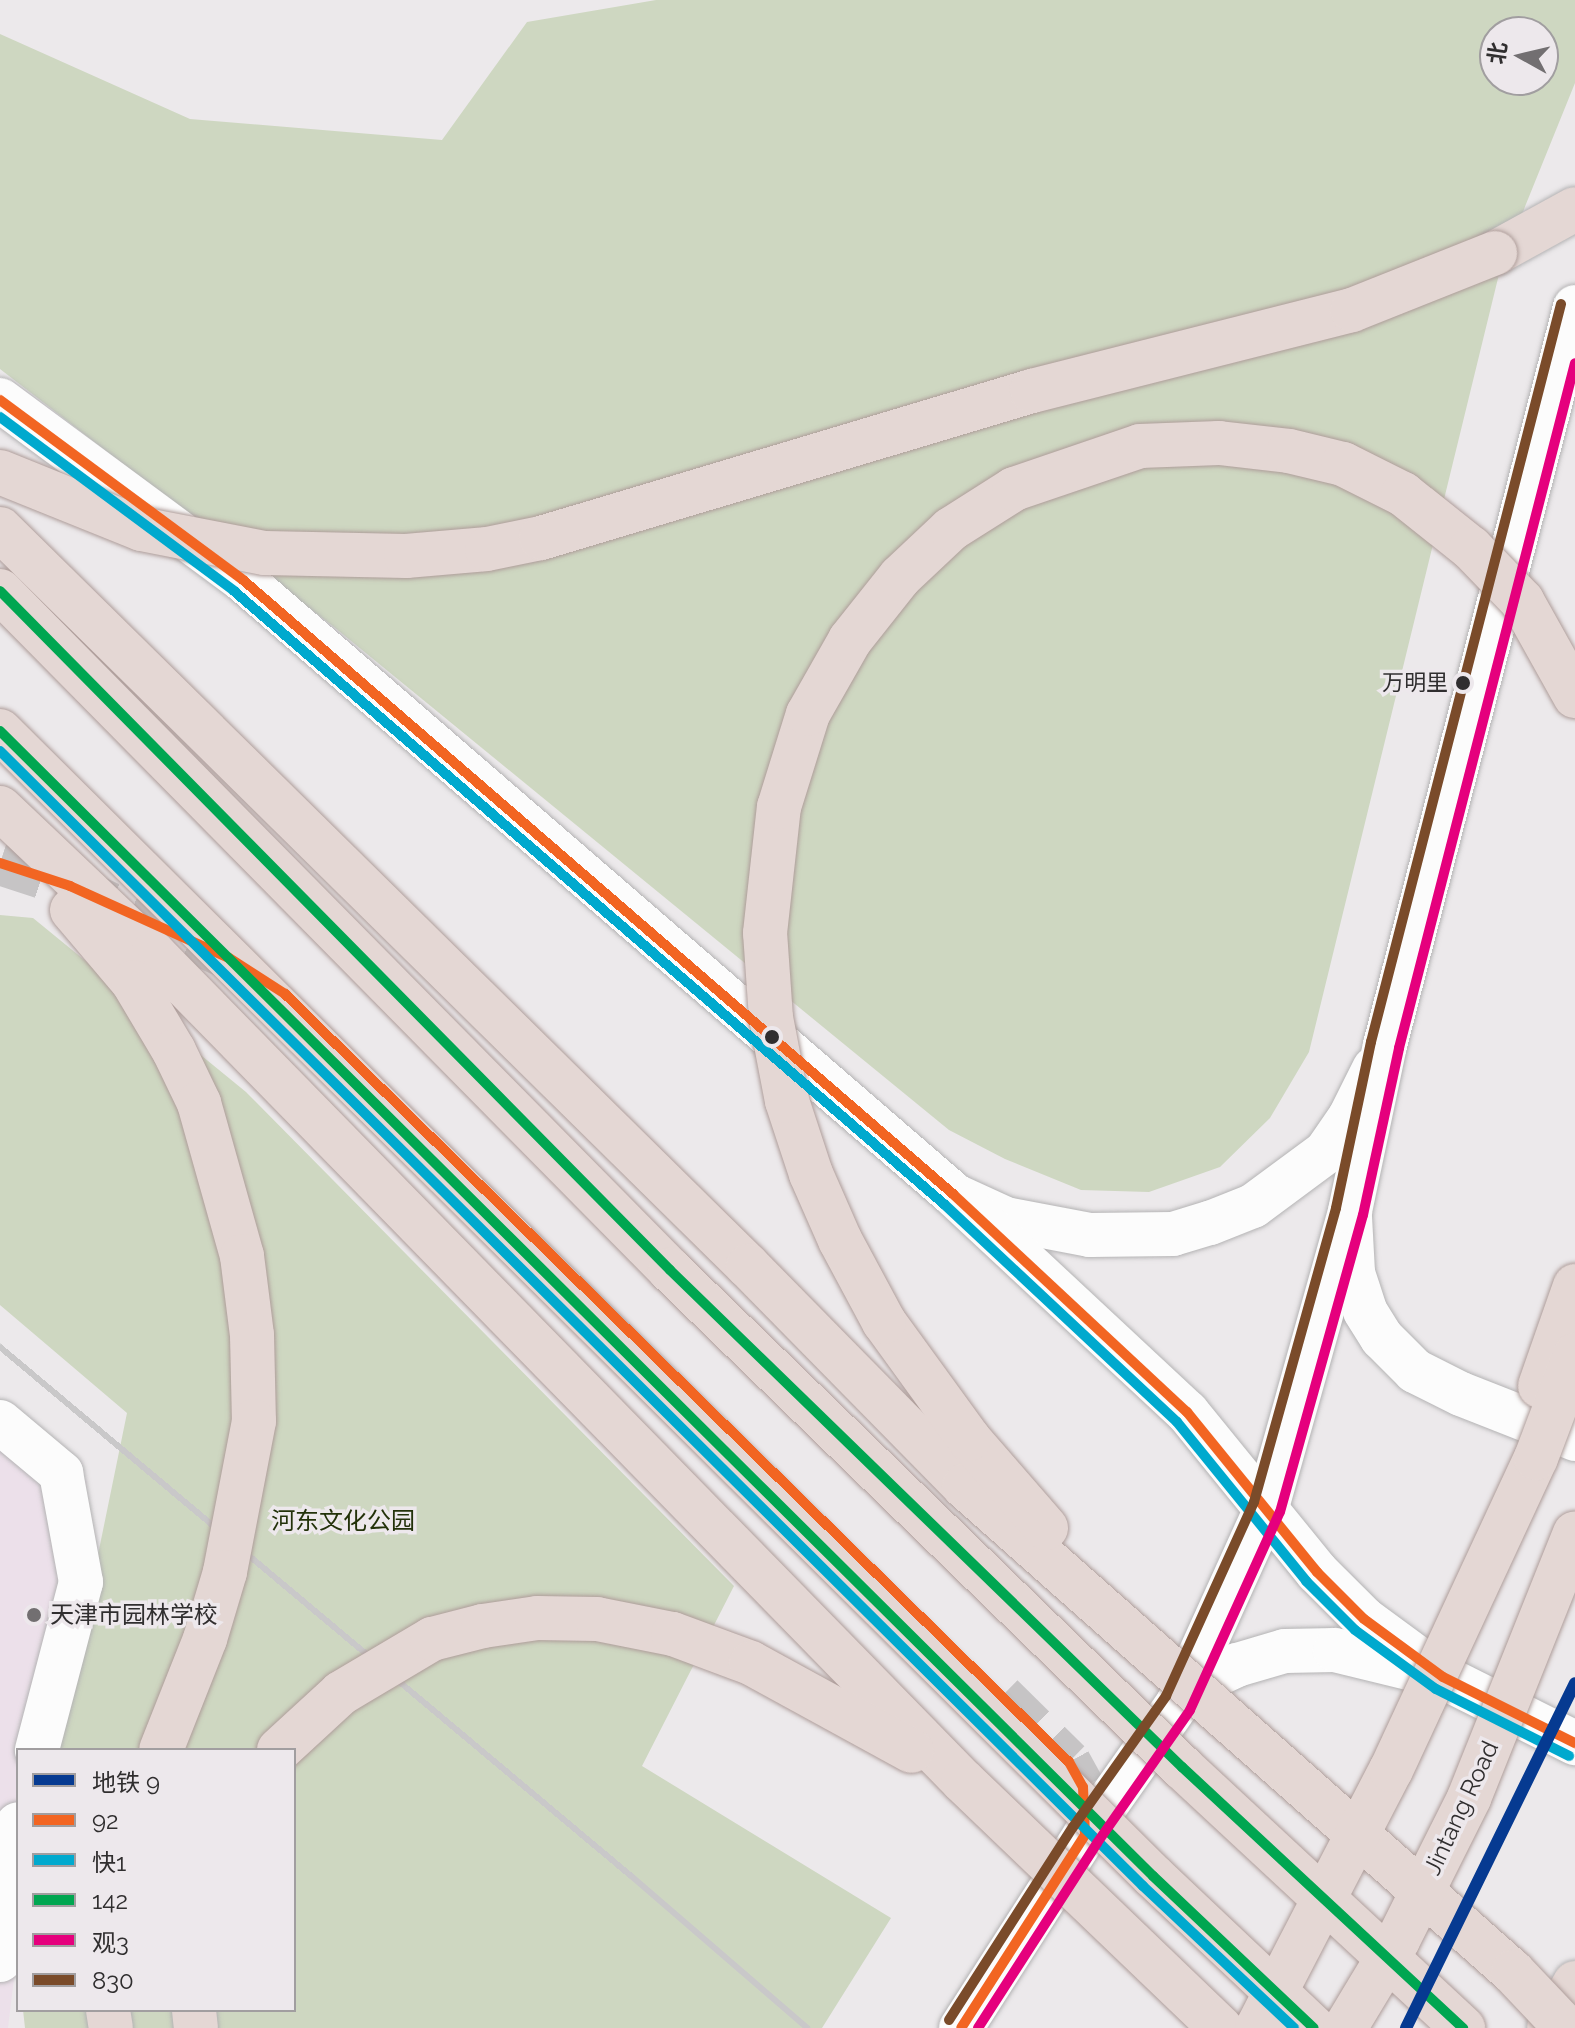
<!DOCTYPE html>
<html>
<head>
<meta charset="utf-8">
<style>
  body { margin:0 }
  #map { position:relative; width:1575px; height:2028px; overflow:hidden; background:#ece9eb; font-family:Raleway,"Noto Sans SC",sans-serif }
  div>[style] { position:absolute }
  .education>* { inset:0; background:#ece0ea }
  .green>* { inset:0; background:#ced7c1 }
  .secondary-tunnel>* { height:44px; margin-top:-22px; transform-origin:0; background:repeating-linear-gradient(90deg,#c6c4c5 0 44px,transparent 0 66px) }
  .roads { filter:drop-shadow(0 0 2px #b4b3b4) drop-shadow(0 0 2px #b4b3b4) }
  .minor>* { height:44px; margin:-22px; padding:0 22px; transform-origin:22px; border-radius:22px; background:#fcfcfc }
  .tertiary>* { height:44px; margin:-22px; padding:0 22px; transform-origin:22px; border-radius:22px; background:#fcfcfc }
  .secondary>* { height:44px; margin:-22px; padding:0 22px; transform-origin:22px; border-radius:22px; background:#fcfcfc }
  .trunk>* { height:44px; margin:-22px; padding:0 22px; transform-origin:22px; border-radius:22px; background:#e4d7d4 }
  .rail>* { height:6px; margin:-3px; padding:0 3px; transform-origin:3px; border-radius:3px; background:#c9c8c9 }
  .bridges { filter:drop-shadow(0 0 2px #ae9d9a) drop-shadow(0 0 2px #ae9d9a) }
  .trunk-bridge>* { height:44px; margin:-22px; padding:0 22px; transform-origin:22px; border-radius:22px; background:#e4d7d4 }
  .bus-1>* { height:10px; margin:-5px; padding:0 5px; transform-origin:5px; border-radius:5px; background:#f26522 }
  .bus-2>* { height:10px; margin:-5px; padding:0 5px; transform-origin:5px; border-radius:5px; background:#00a9ce }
  .bus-3>* { height:10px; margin:-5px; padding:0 5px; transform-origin:5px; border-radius:5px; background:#00a651 }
  .bus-4>* { height:10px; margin:-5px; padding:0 5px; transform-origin:5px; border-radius:5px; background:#e5007d }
  .bus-5>* { height:10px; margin:-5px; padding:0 5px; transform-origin:5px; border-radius:5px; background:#7a4b2a }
  .metro-1>* { height:12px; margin:-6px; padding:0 6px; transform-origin:6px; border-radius:6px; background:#063a91 }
  .dots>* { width:22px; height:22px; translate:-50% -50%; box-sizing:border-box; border:4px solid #ede8ec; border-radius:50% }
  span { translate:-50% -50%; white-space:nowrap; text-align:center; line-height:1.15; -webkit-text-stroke:7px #ede8ec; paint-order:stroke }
  .bus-label { font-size:22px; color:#302e2f }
  .right { translate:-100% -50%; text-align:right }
  .park-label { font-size:24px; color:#23320a }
  .poi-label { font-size:24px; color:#302e2f }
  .left { translate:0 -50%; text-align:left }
  .street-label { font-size:24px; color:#302e2f }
  .legend { position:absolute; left:16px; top:1748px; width:280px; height:264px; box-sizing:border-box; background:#ede8ec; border:2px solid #a19ea0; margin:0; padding:10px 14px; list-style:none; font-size:24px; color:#302e2f }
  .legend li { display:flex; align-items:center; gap:16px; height:40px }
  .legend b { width:40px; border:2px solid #a19ea0 }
  .north { position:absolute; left:1479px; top:16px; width:80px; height:80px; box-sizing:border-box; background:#ede8ec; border:2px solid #a19ea0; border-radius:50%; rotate:278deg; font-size:22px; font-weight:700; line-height:32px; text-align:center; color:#302e2f }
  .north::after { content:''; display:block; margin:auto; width:28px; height:36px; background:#726f71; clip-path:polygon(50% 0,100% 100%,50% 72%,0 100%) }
</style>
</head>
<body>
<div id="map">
  <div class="education">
    <i style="clip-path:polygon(0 1407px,87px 1481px,47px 1750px,18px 1750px,18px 1945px,8px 2028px,0 2028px)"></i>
  </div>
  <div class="green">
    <i style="clip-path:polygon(evenodd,656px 0,1575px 0,1575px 83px,1501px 266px,1309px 1052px,1270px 1118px,1220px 1167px,1149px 1192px,1081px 1190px,1005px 1159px,949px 1130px,334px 627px,0 369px,0 34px,190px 119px,442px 140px,527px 22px,656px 0,1495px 32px,1543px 32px,1543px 80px,1495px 80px,1495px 32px)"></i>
    <i style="clip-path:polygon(0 915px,33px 918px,246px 1092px,734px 1586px,642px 1766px,891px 1918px,822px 2028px,25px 2028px,23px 2010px,294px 2010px,294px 1750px,58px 1750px,127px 1413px,0 1305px)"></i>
  </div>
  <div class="secondary-tunnel">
    <i style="left:0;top:863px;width:74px;rotate:18.2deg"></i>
    <i style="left:70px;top:886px;width:172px;rotate:24.3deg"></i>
    <i style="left:1002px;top:1696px;width:94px;rotate:44.6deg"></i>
    <i style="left:1069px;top:1762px;width:29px;rotate:61deg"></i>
    <i style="left:1083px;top:1787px;width:32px;rotate:83deg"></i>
  </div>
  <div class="roads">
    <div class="minor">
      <i style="left:960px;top:1198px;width:51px;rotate:24.5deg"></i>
      <i style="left:1006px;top:1219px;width:86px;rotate:10.8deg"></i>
      <i style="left:1090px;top:1235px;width:83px;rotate:-0.7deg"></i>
      <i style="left:1173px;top:1234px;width:39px;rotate:-17deg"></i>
      <i style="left:1210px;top:1223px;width:46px;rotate:-21.6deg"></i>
      <i style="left:1253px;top:1206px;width:91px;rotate:-36.5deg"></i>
      <i style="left:1326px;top:1152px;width:42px;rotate:-55.6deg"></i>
      <i style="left:1350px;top:1117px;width:54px;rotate:-63.4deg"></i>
      <i style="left:1350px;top:1217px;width:56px;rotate:86.9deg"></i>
      <i style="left:1353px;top:1273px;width:40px;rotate:72deg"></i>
      <i style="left:1365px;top:1311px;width:32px;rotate:58deg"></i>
      <i style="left:1382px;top:1338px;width:47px;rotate:45deg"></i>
      <i style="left:1415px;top:1371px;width:51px;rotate:26.6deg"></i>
      <i style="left:1461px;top:1394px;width:123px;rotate:21.5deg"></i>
      <i style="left:0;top:1422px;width:80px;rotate:39.9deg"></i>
      <i style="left:61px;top:1473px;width:111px;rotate:79.6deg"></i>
      <i style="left:81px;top:1582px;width:174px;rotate:104.7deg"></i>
      <i style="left:0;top:1960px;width:73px;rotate:-89.2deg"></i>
      <i style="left:1px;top:1887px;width:65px;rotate:-74.9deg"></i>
    </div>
    <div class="tertiary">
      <i style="left:1178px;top:1703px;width:215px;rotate:-65.6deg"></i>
      <i style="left:1267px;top:1507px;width:307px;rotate:-74.3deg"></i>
      <i style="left:1350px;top:1211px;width:170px;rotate:-78.1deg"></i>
      <i style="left:1385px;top:1045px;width:762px;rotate:-75.56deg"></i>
      <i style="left:1178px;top:1703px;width:38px;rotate:-40deg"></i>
      <i style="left:1207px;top:1679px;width:33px;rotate:-25deg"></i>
      <i style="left:1237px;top:1665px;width:50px;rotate:-16.3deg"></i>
      <i style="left:1285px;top:1651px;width:50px;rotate:-1.1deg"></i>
      <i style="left:1335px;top:1650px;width:110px;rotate:13.7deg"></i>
    </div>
    <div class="secondary">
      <i style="left:0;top:400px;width:302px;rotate:36.5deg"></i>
      <i style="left:243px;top:580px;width:939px;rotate:40.85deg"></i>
      <i style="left:953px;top:1194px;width:320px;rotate:43deg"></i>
      <i style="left:1187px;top:1412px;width:206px;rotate:50.9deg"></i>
      <i style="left:1317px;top:1572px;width:66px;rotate:45deg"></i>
      <i style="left:1364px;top:1619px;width:98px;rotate:36.3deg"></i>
      <i style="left:1443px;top:1677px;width:148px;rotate:26.6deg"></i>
      <i style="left:961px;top:2028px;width:229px;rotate:-57.3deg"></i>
      <i style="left:1085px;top:1835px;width:161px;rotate:-54.8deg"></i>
    </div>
    <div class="trunk">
      <i style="left:1495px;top:253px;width:91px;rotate:-28.8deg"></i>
      <i style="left:108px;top:2010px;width:18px;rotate:81deg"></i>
      <i style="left:194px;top:2010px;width:18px;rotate:84deg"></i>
      <i style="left:1549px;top:2028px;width:52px;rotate:-60deg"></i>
    </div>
  </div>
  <div class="rail">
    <i style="left:0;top:1347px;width:822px;rotate:39.97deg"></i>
    <i style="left:630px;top:1875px;width:234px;rotate:40.8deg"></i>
  </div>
  <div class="bridges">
    <div class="trunk-bridge">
      <i style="left:0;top:472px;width:152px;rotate:22deg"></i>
      <i style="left:141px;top:529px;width:126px;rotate:11deg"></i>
      <i style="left:265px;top:553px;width:141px;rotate:1.2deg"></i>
      <i style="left:406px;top:556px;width:81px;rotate:-4.9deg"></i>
      <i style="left:487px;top:549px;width:55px;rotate:-11.5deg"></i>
      <i style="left:541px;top:538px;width:513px;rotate:-16.67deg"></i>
      <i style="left:1032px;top:391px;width:330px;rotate:-14.2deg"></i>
      <i style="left:1352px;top:310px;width:154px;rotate:-21.7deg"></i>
      <i style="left:0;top:529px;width:1050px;rotate:44.58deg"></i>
      <i style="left:748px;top:1266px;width:308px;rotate:45.5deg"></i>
      <i style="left:964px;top:1486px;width:733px;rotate:41.52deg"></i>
      <i style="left:1513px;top:1972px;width:77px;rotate:46.6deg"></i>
      <i style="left:0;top:591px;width:954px;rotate:45.38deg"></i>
      <i style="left:670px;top:1270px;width:714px;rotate:44.15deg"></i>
      <i style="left:1182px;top:1767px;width:384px;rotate:42.9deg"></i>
      <i style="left:0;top:731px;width:1625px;rotate:44.8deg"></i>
      <i style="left:1153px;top:1876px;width:221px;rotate:43.4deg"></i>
      <i style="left:0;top:808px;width:211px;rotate:43.5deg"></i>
      <i style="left:153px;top:953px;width:1158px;rotate:45.63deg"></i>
      <i style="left:963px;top:1781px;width:357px;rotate:43.8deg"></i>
      <i style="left:72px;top:910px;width:94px;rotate:49.7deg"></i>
      <i style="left:133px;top:982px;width:80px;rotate:59.3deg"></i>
      <i style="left:174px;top:1051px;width:58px;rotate:64.3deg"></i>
      <i style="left:199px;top:1103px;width:159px;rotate:74.3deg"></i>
      <i style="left:242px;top:1256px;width:80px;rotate:82.8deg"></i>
      <i style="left:252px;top:1335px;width:86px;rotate:88.7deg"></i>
      <i style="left:254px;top:1421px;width:154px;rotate:100.9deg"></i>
      <i style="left:225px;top:1572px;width:70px;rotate:106.6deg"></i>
      <i style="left:205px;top:1639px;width:119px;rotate:111.6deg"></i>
      <i style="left:1540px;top:1386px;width:106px;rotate:-70.7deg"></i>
      <i style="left:1046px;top:1528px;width:118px;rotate:-130.9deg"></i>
      <i style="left:969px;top:1439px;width:145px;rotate:-126deg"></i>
      <i style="left:884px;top:1322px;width:93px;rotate:-118.2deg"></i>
      <i style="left:840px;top:1240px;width:72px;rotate:-113.7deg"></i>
      <i style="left:811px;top:1174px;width:77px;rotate:-108.2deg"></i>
      <i style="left:787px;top:1101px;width:85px;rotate:-100.9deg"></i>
      <i style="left:771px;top:1018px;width:85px;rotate:-94deg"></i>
      <i style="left:765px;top:933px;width:127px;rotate:-83.7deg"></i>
      <i style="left:779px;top:807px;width:97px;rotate:-72.7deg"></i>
      <i style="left:808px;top:714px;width:85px;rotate:-60.4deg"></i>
      <i style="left:850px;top:640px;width:80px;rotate:-51.6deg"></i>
      <i style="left:900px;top:577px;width:70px;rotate:-43.3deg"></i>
      <i style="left:951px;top:529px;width:75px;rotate:-32.4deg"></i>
      <i style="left:1014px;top:489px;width:133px;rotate:-18.8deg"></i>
      <i style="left:1140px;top:446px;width:79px;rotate:-2.2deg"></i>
      <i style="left:1219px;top:443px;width:70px;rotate:6.5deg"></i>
      <i style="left:1289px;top:451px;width:56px;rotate:13.5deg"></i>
      <i style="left:1343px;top:464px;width:67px;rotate:26.6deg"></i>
      <i style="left:1403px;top:494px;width:87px;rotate:38.5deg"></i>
      <i style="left:1471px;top:548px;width:74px;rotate:46.1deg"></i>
      <i style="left:1522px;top:601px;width:109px;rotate:60.8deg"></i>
      <i style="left:279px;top:1750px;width:84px;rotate:-42.6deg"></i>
      <i style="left:341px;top:1693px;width:106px;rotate:-30.7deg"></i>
      <i style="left:432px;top:1639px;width:53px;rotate:-14.3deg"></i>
      <i style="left:483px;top:1626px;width:55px;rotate:-8.4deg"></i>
      <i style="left:537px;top:1618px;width:60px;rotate:1deg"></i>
      <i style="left:597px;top:1619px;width:77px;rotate:11.2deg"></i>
      <i style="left:673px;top:1634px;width:83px;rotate:20.4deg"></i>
      <i style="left:751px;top:1663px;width:183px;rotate:28.7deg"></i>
      <i style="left:1257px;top:2028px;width:291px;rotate:-62.6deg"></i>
      <i style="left:1391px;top:1770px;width:344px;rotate:-65.1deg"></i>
      <i style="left:1536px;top:1458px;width:110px;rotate:-69.3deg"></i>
      <i style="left:1345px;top:2028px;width:103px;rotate:-58.9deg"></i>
      <i style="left:1398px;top:1940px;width:159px;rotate:-63.4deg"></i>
      <i style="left:1469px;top:1798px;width:285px;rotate:-68.2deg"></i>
    </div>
  </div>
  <div class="bus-1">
    <i style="left:0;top:400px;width:302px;rotate:36.5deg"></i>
    <i style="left:243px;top:580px;width:939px;rotate:40.85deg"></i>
    <i style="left:953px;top:1194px;width:320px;rotate:43deg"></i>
    <i style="left:1187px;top:1412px;width:206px;rotate:50.9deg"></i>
    <i style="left:1317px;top:1572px;width:66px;rotate:45deg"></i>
    <i style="left:1364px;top:1619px;width:98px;rotate:36.3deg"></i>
    <i style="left:1443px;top:1677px;width:148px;rotate:26.6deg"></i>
    <i style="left:0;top:863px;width:74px;rotate:18.2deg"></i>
    <i style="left:70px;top:886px;width:175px;rotate:24.4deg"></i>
    <i style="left:229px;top:958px;width:67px;rotate:32.7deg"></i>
    <i style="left:285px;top:994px;width:1097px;rotate:44.41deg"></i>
    <i style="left:1069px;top:1762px;width:29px;rotate:61deg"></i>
    <i style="left:1083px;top:1787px;width:48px;rotate:87.6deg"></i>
    <i style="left:1085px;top:1835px;width:229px;rotate:122.7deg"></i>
  </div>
  <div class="bus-2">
    <i style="left:0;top:417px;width:292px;rotate:36.6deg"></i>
    <i style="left:234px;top:591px;width:938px;rotate:40.81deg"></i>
    <i style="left:944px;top:1204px;width:319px;rotate:43.1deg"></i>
    <i style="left:1177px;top:1422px;width:205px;rotate:50.9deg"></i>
    <i style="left:1306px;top:1581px;width:69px;rotate:45deg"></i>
    <i style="left:1355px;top:1630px;width:100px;rotate:36.1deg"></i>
    <i style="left:1436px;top:1689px;width:149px;rotate:26.7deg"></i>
    <i style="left:0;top:751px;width:1611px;rotate:44.8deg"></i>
    <i style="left:1143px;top:1886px;width:207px;rotate:43.2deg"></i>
  </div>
  <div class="bus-3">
    <i style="left:0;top:591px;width:954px;rotate:45.38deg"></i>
    <i style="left:670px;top:1270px;width:714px;rotate:44.15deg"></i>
    <i style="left:1182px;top:1767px;width:384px;rotate:42.9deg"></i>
    <i style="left:0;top:731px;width:1625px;rotate:44.8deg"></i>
    <i style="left:1153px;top:1876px;width:221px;rotate:43.4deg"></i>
  </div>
  <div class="bus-4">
    <i style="left:978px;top:2028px;width:220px;rotate:-57.2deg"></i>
    <i style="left:1097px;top:1843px;width:162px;rotate:-55deg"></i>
    <i style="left:1190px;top:1710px;width:217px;rotate:-65.6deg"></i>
    <i style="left:1280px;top:1512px;width:308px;rotate:-74.4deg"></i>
    <i style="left:1363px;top:1215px;width:171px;rotate:-77.8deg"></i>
    <i style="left:1399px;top:1048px;width:707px;rotate:-75.59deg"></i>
  </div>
  <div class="bus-5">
    <i style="left:949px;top:2020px;width:229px;rotate:-57.3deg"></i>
    <i style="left:1073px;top:1827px;width:161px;rotate:-54.6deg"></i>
    <i style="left:1166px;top:1696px;width:213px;rotate:-65.6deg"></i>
    <i style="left:1254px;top:1502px;width:305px;rotate:-74.4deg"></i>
    <i style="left:1336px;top:1208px;width:170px;rotate:-78.1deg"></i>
    <i style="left:1371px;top:1042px;width:762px;rotate:-75.56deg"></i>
  </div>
  <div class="metro-1">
    <i style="left:1406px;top:2028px;width:384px;rotate:-63.9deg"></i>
  </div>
  <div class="dots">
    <i style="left:1463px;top:683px;background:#302e2f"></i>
    <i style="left:772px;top:1037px;background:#302e2f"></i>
    <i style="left:34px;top:1615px;background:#726f71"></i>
  </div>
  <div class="bus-label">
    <span class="right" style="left:1448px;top:683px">万明里</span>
  </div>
  <div class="park-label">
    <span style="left:343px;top:1521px">河东文化公园</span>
  </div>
  <div class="poi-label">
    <span class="left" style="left:50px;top:1615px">天津市园林学校</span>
  </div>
  <div class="street-label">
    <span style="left:1461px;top:1808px;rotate:-65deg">Jintang Road</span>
  </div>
  <ul class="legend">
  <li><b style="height:10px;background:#063a91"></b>地铁 9</li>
  <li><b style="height:10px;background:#f26522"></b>92</li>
  <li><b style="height:10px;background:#00a9ce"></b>快1</li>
  <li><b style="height:10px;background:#00a651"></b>142</li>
  <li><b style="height:10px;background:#e5007d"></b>观3</li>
  <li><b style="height:10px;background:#7a4b2a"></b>830</li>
  </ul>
  <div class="north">北</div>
</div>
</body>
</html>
